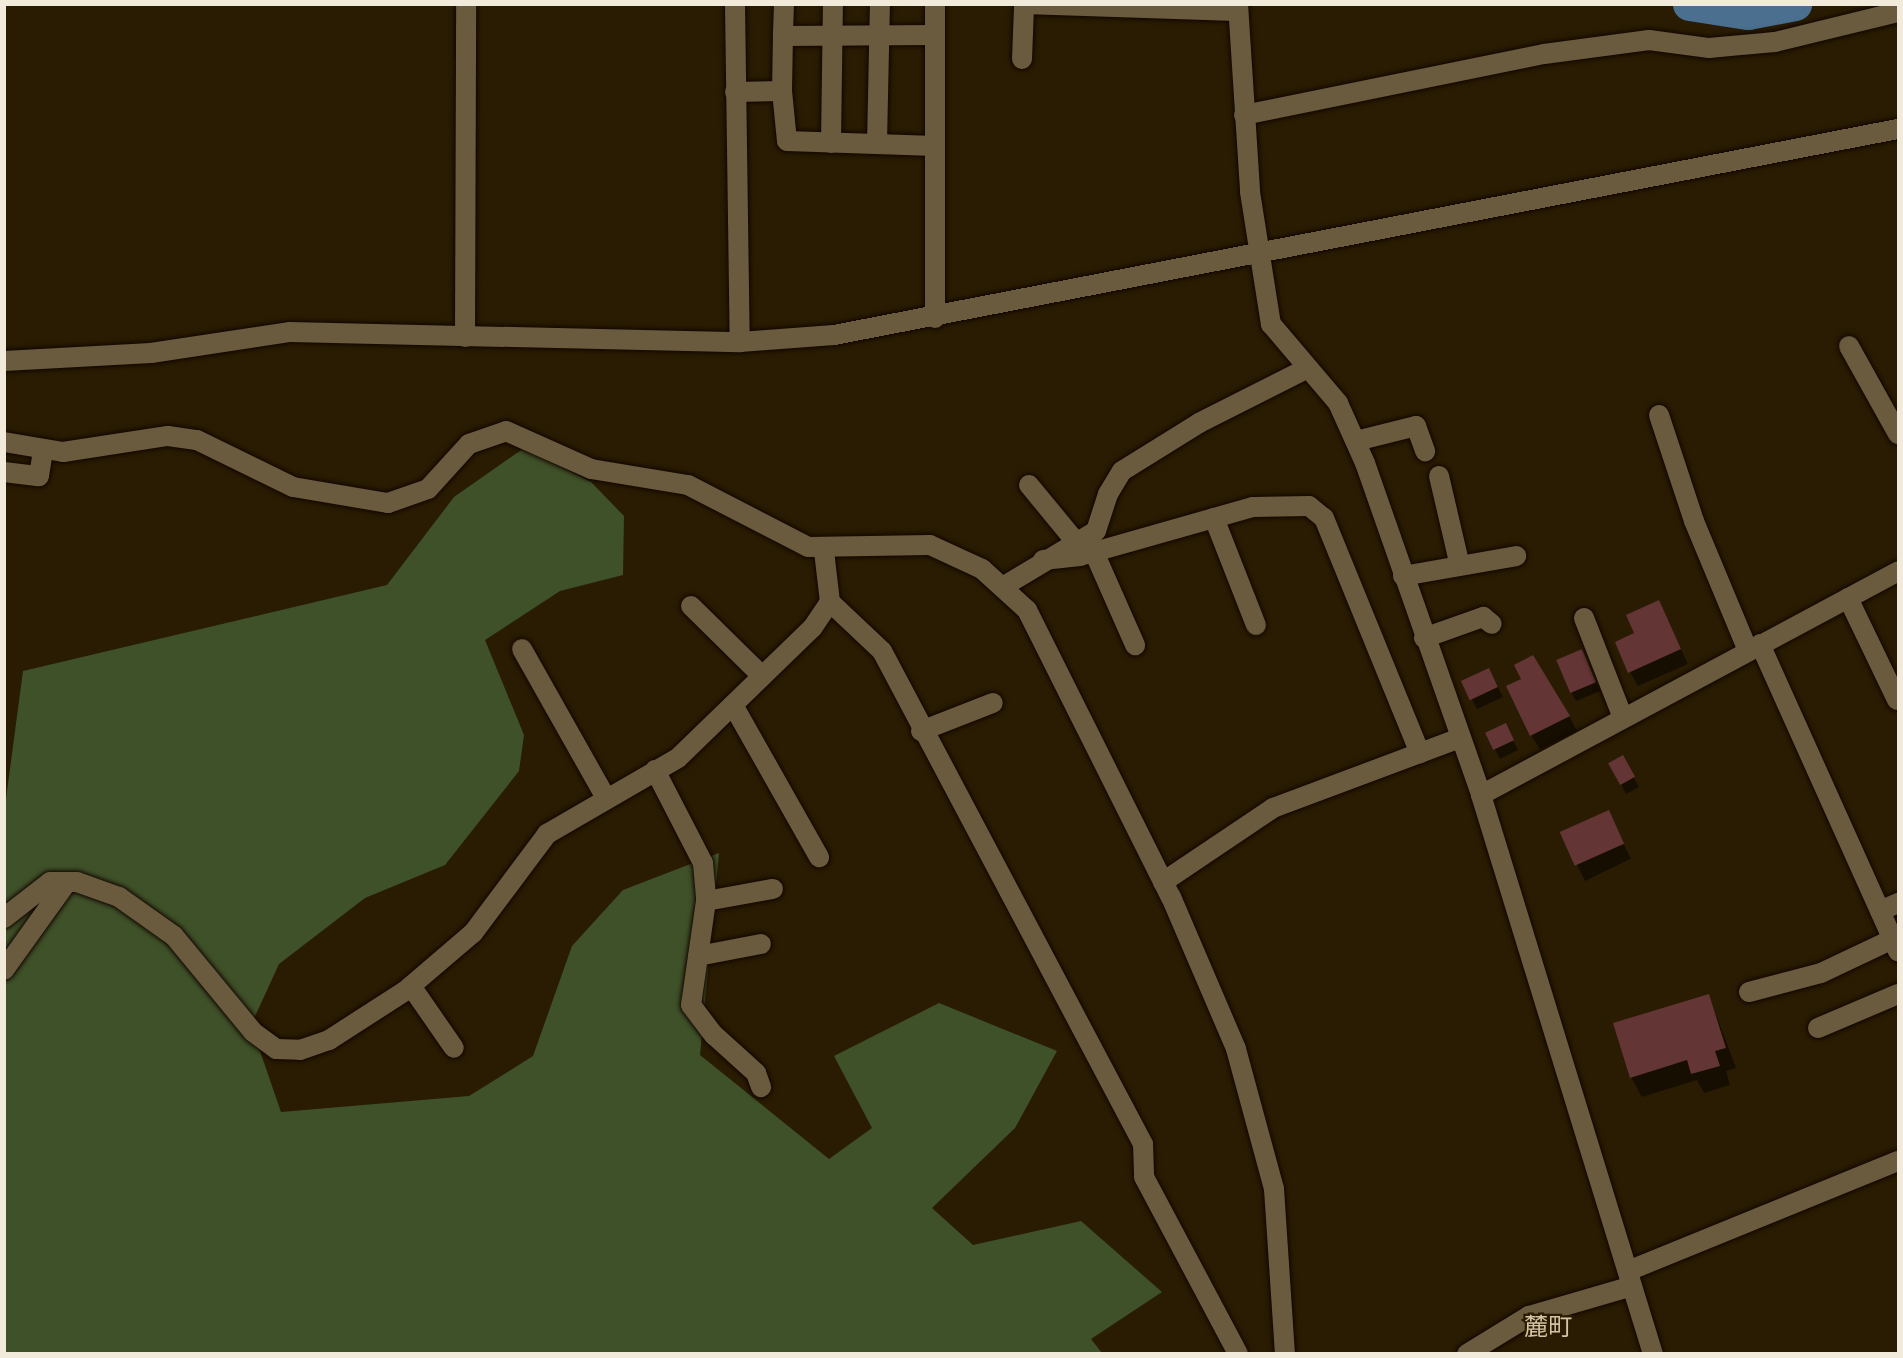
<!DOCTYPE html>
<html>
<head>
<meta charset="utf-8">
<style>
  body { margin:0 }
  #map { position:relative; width:1903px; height:1358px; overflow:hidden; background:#291c02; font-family:Commissioner,"Noto Sans JP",sans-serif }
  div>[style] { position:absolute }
  .forest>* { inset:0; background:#3f5128 }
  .shadow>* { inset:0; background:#0007; transform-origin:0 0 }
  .river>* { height:33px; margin:-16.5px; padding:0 16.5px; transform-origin:16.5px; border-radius:16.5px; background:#4a6f8f }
  .building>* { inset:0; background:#643535; transform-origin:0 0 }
  .roads { filter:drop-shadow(0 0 2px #120600) drop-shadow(0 0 2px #120600) }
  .minor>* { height:20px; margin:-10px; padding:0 10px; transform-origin:10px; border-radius:10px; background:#6a5b3f }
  span { translate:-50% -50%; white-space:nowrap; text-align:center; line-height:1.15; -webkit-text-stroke:4.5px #291c02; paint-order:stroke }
  .quarter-label { font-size:24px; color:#d4c4a4 }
  .frame { position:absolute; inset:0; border:6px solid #f2eada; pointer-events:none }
</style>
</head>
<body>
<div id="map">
  <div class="forest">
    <i style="clip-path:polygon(524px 448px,591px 482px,624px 516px,623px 575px,560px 591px,485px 640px,524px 735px,519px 771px,445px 865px,365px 898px,279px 964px,251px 1025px,281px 1112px,469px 1096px,533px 1056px,572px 946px,623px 890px,719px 853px,700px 1055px,829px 1159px,872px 1128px,834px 1056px,939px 1003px,1057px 1051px,1015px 1128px,932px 1208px,973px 1245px,1081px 1221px,1162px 1292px,1091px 1339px,1102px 1353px,5px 1354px,4px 814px,23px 671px,387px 585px,454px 497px)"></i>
  </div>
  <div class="shadow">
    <i style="clip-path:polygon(1658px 602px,1688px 664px,1638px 686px,1630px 672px,1636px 634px)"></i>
    <i style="clip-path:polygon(1586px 660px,1600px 691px,1576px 701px,1571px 692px)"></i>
    <i style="clip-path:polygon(1494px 679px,1503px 697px,1477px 709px,1463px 682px)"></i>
    <i style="clip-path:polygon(1523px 679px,1569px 716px,1577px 731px,1540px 749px,1531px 735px)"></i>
    <i style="clip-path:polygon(1487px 734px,1510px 734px,1518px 750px,1500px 759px)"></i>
    <i style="clip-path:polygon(1628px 767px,1639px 787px,1626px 794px,1621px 784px)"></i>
    <i style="left:1608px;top:812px;width:52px;height:51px;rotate:64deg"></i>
    <i style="clip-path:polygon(1709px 996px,1736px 1068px,1726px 1071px,1730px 1085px,1704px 1093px,1697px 1080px,1642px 1097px,1631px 1077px)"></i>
  </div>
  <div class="river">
    <i style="left:1689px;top:4px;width:60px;rotate:8.7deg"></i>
    <i style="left:1748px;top:13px;width:48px;rotate:-10.8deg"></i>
  </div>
  <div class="building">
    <i style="clip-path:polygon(1659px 600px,1681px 649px,1628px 673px,1615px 642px,1634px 633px,1626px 615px)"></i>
    <i style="left:1582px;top:649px;width:36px;height:28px;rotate:67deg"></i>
    <i style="clip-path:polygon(1533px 655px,1570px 716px,1530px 736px,1506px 686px,1521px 679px,1514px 665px)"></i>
    <i style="left:1489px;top:668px;width:21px;height:31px;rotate:65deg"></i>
    <i style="left:1506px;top:723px;width:19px;height:23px;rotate:65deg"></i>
    <i style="left:1623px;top:755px;width:25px;height:17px;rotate:61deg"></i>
    <i style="left:1609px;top:810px;width:37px;height:54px;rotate:66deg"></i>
    <i style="clip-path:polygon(1709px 994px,1726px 1048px,1715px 1051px,1720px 1066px,1691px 1074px,1687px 1060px,1630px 1078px,1613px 1023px)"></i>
  </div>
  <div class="roads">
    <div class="minor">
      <i style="left:735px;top:4px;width:338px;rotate:89.2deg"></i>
      <i style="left:784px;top:4px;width:32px;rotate:92deg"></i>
      <i style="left:783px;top:36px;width:152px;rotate:-0.4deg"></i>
      <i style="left:1024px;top:4px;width:212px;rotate:1.9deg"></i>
      <i style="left:1238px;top:4px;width:188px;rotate:86.3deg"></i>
      <i style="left:1250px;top:192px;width:134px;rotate:81deg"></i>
      <i style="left:1271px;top:324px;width:104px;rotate:49.7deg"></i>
      <i style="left:1338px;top:403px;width:66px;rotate:65.8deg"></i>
      <i style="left:1365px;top:463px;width:352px;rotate:70.7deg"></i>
      <i style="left:1481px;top:795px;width:585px;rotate:72.9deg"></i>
      <i style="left:1022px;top:59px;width:51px;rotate:-87.8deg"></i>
      <i style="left:782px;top:91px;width:50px;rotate:84.3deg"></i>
      <i style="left:787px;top:141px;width:148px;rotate:1.9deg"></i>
      <i style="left:735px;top:92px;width:47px;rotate:-1.2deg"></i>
      <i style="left:782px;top:91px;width:55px;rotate:-89deg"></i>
      <i style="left:1244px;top:115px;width:306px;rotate:-11.5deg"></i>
      <i style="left:1544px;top:54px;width:106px;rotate:-7.6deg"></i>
      <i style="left:1649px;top:40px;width:61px;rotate:7.6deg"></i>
      <i style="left:1709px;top:48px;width:66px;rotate:-5.2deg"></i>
      <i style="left:1775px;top:42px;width:127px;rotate:-13.7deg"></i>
      <i style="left:831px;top:143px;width:139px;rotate:-89.2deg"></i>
      <i style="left:877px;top:144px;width:140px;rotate:-88.8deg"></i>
      <i style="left:935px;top:318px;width:314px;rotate:-90deg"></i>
      <i style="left:465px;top:337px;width:333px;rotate:-89.8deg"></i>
      <i style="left:1849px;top:346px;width:101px;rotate:60.9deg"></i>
      <i style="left:4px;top:361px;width:147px;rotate:-3.1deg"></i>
      <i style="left:151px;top:353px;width:141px;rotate:-8.6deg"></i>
      <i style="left:290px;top:332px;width:450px;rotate:1.3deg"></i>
      <i style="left:740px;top:342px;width:94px;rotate:-4.3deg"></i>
      <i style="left:834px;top:335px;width:1084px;rotate:-10.96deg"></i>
      <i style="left:1659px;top:415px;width:112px;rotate:71.7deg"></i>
      <i style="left:1694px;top:521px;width:141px;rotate:67.4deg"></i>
      <i style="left:1356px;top:441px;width:62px;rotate:-14deg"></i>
      <i style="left:1416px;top:426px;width:27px;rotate:70deg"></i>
      <i style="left:4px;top:442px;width:60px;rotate:9.6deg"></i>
      <i style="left:63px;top:452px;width:106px;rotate:-8.7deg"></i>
      <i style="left:168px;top:436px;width:29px;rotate:8deg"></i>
      <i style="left:197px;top:440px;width:107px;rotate:26.1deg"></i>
      <i style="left:293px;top:487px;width:96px;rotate:9.6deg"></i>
      <i style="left:388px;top:503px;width:42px;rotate:-19.3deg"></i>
      <i style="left:428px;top:489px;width:61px;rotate:-47.7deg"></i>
      <i style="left:469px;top:444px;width:39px;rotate:-19deg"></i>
      <i style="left:506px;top:431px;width:93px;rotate:24.1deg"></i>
      <i style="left:591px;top:469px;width:98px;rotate:9.4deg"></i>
      <i style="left:688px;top:485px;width:135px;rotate:27.3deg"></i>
      <i style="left:808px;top:547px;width:122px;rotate:-0.9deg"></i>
      <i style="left:930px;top:545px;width:57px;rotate:24.8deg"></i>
      <i style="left:982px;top:569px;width:61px;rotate:42.3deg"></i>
      <i style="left:1027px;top:610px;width:321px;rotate:63.4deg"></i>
      <i style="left:1171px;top:897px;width:165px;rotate:66.8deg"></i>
      <i style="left:1236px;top:1049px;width:145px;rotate:74.8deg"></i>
      <i style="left:1274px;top:1189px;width:165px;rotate:86.2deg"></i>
      <i style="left:4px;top:472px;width:35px;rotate:7deg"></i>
      <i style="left:39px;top:476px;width:25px;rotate:-81deg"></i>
      <i style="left:1439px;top:476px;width:92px;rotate:76.9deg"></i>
      <i style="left:1029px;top:485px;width:74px;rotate:50.5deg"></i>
      <i style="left:1214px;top:518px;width:115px;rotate:68.6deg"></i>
      <i style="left:824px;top:551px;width:51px;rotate:83.3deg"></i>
      <i style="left:830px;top:602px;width:71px;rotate:43.3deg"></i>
      <i style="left:882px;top:651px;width:558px;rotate:62.1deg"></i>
      <i style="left:1143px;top:1144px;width:33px;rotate:88deg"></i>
      <i style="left:1144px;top:1177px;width:200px;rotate:62deg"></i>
      <i style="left:1094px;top:552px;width:102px;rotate:66.2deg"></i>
      <i style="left:1043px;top:560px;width:37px;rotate:-6deg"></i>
      <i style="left:1080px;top:556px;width:180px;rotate:-15.8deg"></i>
      <i style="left:1253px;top:507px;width:56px;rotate:-1deg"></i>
      <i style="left:1309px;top:506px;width:19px;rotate:39deg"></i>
      <i style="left:1324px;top:518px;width:254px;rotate:67.8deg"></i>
      <i style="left:1403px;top:576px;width:115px;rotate:-10deg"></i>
      <i style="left:1004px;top:586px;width:107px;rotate:-30.9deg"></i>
      <i style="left:1096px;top:531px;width:39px;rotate:-72deg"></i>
      <i style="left:1108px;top:494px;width:27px;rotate:-59deg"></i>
      <i style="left:1122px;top:471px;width:91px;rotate:-31.9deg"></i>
      <i style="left:1199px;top:423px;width:122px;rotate:-26.8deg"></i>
      <i style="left:1848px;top:598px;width:113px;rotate:64.3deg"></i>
      <i style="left:691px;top:606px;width:100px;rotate:44.6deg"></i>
      <i style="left:1584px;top:618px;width:107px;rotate:68.7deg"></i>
      <i style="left:1424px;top:638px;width:63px;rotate:-19.6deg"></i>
      <i style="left:1483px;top:617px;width:11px;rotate:38deg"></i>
      <i style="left:1760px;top:644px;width:337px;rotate:65.8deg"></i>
      <i style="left:522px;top:649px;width:171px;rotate:60.6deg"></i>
      <i style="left:733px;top:705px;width:175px;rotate:60.5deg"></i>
      <i style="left:921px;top:731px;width:77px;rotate:-21.3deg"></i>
      <i style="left:655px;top:770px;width:105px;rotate:62.7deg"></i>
      <i style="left:703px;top:863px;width:38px;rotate:85deg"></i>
      <i style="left:706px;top:901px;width:105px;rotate:98.2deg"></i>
      <i style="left:691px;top:1005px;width:38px;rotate:53deg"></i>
      <i style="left:714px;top:1035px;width:57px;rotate:42.1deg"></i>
      <i style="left:756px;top:1073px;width:15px;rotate:70deg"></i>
      <i style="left:1481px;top:795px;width:473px;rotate:-28.2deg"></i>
      <i style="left:1163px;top:882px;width:133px;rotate:-33.9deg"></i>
      <i style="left:1273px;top:808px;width:200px;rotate:-20.5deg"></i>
      <i style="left:706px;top:901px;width:68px;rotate:-10.2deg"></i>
      <i style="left:1880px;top:911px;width:20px;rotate:-24deg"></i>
      <i style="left:4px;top:918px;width:58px;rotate:-38deg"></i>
      <i style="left:50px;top:882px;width:27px"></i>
      <i style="left:77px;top:882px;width:45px;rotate:19.7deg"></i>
      <i style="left:119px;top:897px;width:67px;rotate:35.3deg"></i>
      <i style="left:174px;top:936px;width:124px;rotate:50.5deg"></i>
      <i style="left:253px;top:1032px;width:29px;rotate:36deg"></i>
      <i style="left:276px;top:1049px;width:24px;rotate:2deg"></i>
      <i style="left:300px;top:1050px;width:31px;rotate:-19deg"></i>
      <i style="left:329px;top:1040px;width:90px;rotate:-32.8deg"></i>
      <i style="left:405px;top:991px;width:89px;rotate:-40.5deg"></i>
      <i style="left:473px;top:933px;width:124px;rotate:-53.2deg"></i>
      <i style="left:547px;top:834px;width:151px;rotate:-30.1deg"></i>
      <i style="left:678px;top:758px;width:188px;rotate:-44.1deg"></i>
      <i style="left:813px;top:627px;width:30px;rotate:-56deg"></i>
      <i style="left:698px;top:956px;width:64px;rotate:-10.8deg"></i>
      <i style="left:4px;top:970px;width:108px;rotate:-54.4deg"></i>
      <i style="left:411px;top:986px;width:75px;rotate:55.3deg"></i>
      <i style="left:1749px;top:992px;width:74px;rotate:-14.8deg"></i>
      <i style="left:1821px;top:973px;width:80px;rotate:-25.3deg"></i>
      <i style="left:1818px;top:1028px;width:87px;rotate:-23deg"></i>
      <i style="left:1628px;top:1271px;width:292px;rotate:-22.2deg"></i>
      <i style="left:1467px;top:1354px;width:73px;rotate:-31.5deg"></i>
      <i style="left:1529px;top:1316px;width:107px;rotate:-16.2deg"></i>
    </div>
  </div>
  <div class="quarter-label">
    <span style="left:1548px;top:1326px">麓町</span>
  </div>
  <div class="frame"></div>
</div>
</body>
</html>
